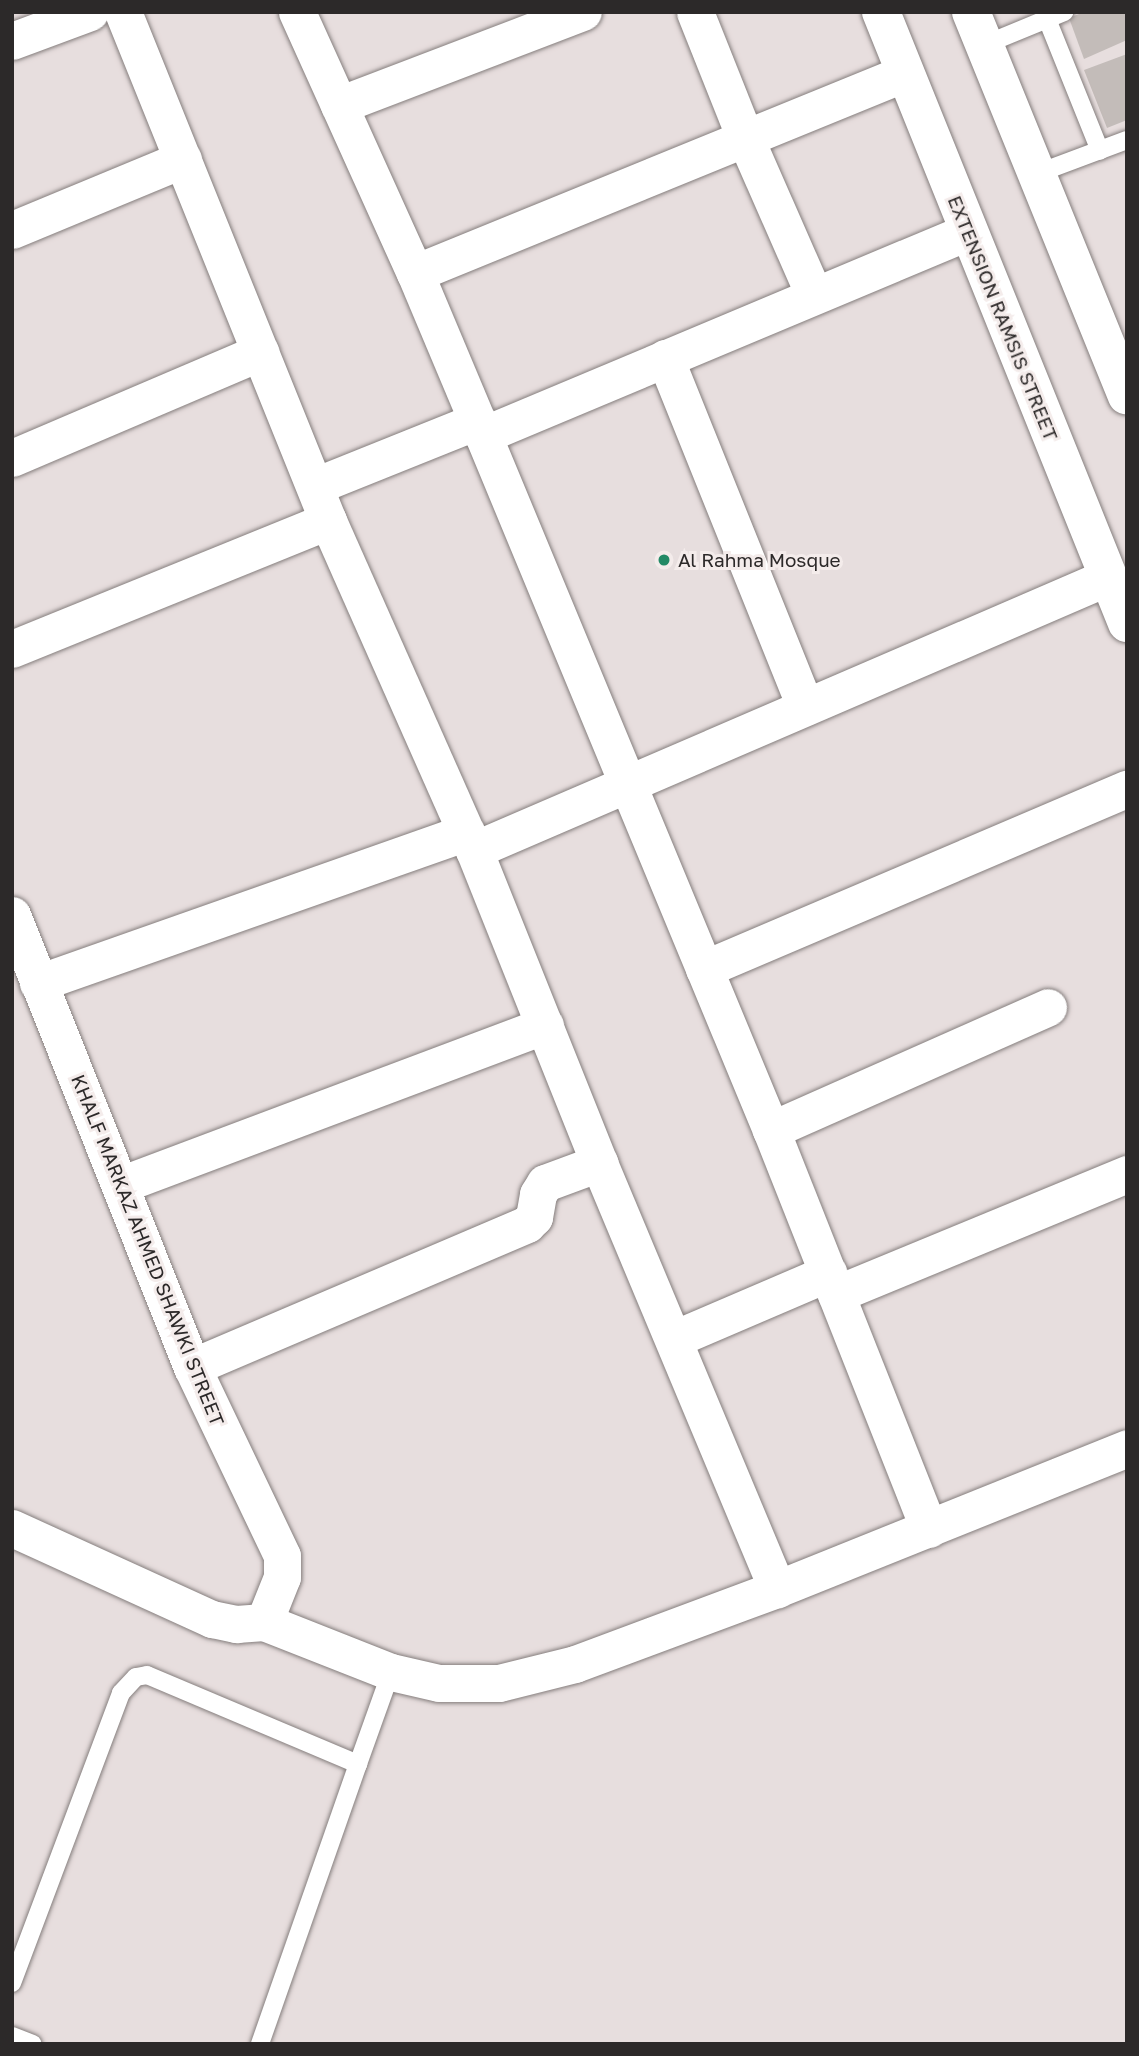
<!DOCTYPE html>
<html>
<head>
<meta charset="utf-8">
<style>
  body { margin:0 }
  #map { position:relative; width:1139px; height:2056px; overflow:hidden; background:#e7dede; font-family:"Golos Text",sans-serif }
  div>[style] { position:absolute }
  .building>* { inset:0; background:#c3bcb9 }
  .roads { filter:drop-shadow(0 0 2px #857e7d) drop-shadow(0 0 2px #857e7d) }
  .lane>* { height:18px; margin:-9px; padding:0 9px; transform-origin:9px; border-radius:9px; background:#fff }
  .street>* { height:37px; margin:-18.5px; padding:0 18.5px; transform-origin:18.5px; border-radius:18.5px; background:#fff }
  .primary>* { height:38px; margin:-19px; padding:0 19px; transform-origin:19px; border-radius:19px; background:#fff }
  .dots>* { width:19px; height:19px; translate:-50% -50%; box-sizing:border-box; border:4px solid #f4eceb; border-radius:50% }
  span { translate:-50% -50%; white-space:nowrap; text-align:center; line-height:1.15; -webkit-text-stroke:6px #f4eceb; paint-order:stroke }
  .street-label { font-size:19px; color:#2c2929 }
  .poi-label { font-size:19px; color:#2c2929 }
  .left { translate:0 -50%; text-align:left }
  .frame { position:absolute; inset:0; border:14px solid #2c2929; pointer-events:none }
</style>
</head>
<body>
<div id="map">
  <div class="building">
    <i style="clip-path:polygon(1084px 12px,1127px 12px,1127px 40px,1084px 59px,1069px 18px)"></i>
    <i style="clip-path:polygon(1127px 54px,1127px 120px,1107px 128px,1084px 70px)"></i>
  </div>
  <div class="roads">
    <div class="lane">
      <i style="left:1047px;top:19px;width:142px;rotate:68.1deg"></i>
      <i style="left:984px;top:45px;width:87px;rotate:-22.4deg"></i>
      <i style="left:1036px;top:174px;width:97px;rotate:-20.5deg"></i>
      <i style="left:358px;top:1764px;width:98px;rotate:-70.3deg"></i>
      <i style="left:12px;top:1983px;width:310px;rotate:-69.4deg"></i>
      <i style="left:121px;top:1693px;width:22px;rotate:-47deg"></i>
      <i style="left:136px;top:1677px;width:11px;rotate:-10deg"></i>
      <i style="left:147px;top:1675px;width:229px;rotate:22.9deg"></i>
      <i style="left:358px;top:1764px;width:297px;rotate:109.3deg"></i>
      <i style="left:12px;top:2036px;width:22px;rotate:21deg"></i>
    </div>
    <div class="street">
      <i style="left:123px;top:12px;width:549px;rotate:68.06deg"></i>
      <i style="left:328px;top:521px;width:360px;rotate:66.1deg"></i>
      <i style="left:474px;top:850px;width:337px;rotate:68.2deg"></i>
      <i style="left:599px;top:1163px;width:462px;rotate:67.3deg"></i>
      <i style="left:297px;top:12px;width:286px;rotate:65.7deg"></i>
      <i style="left:415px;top:273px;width:176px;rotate:67.2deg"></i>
      <i style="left:483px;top:435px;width:752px;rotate:67.49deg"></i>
      <i style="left:771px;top:1130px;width:429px;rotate:68.4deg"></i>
      <i style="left:695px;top:12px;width:138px;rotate:68.3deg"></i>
      <i style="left:746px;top:140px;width:169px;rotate:66.3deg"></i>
      <i style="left:12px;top:41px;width:83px;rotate:-20.4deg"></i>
      <i style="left:339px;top:105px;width:261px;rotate:-20.9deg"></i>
      <i style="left:12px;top:230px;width:185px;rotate:-22.5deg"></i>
      <i style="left:415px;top:273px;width:529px;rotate:-22.2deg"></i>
      <i style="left:665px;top:358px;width:376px;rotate:68.1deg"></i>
      <i style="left:483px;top:435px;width:525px;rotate:-22.75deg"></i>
      <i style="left:12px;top:458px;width:270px;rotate:-23.1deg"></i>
      <i style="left:315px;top:486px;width:175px;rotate:-21.9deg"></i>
      <i style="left:12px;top:649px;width:341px;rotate:-22.1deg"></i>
      <i style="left:474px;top:850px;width:690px;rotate:-23.3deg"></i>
      <i style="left:12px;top:915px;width:487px;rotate:68.3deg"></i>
      <i style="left:192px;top:1367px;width:209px;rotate:64.5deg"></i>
      <i style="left:282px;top:1556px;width:21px;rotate:90deg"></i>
      <i style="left:282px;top:1577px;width:48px;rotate:111.8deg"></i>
      <i style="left:704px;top:969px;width:460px;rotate:-23.1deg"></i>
      <i style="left:38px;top:983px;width:454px;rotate:-19.4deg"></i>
      <i style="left:771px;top:1130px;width:303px;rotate:-23.9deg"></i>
      <i style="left:120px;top:1185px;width:454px;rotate:-20.6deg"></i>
      <i style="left:836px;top:1294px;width:315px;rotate:-22.4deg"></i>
      <i style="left:674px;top:1339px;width:168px;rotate:-23.2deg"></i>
      <i style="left:192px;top:1367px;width:364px;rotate:-23.1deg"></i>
      <i style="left:527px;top:1224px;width:10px;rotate:-45deg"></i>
      <i style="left:534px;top:1217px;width:23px;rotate:-80deg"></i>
      <i style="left:538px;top:1194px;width:13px;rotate:-58deg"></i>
      <i style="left:545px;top:1183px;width:58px;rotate:-20.3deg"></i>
      <i style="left:12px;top:1528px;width:220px;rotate:24.5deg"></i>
      <i style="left:212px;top:1619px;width:25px;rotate:12deg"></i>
      <i style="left:236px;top:1624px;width:28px;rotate:-4deg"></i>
      <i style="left:264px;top:1622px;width:136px;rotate:21.5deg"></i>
      <i style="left:391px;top:1672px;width:49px;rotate:12.9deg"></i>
      <i style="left:439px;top:1683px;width:60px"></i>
      <i style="left:499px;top:1683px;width:78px;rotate:-14deg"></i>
      <i style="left:575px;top:1664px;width:215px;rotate:-20.4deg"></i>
      <i style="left:777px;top:1589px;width:377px;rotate:-21.9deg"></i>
    </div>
    <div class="primary">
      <i style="left:881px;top:12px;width:659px;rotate:68.07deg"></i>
      <i style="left:971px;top:12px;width:414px;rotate:67.9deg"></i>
    </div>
  </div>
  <div class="dots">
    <i style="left:664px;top:560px;background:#238a66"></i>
  </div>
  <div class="street-label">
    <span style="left:1003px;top:318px;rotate:68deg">EXTENSION RAMSIS STREET</span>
    <span style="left:148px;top:1250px;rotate:68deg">KHALF MARKAZ AHMED SHAWKI STREET</span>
  </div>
  <div class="poi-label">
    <span class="left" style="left:678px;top:560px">Al Rahma Mosque</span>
  </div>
  <div class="frame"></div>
</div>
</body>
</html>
